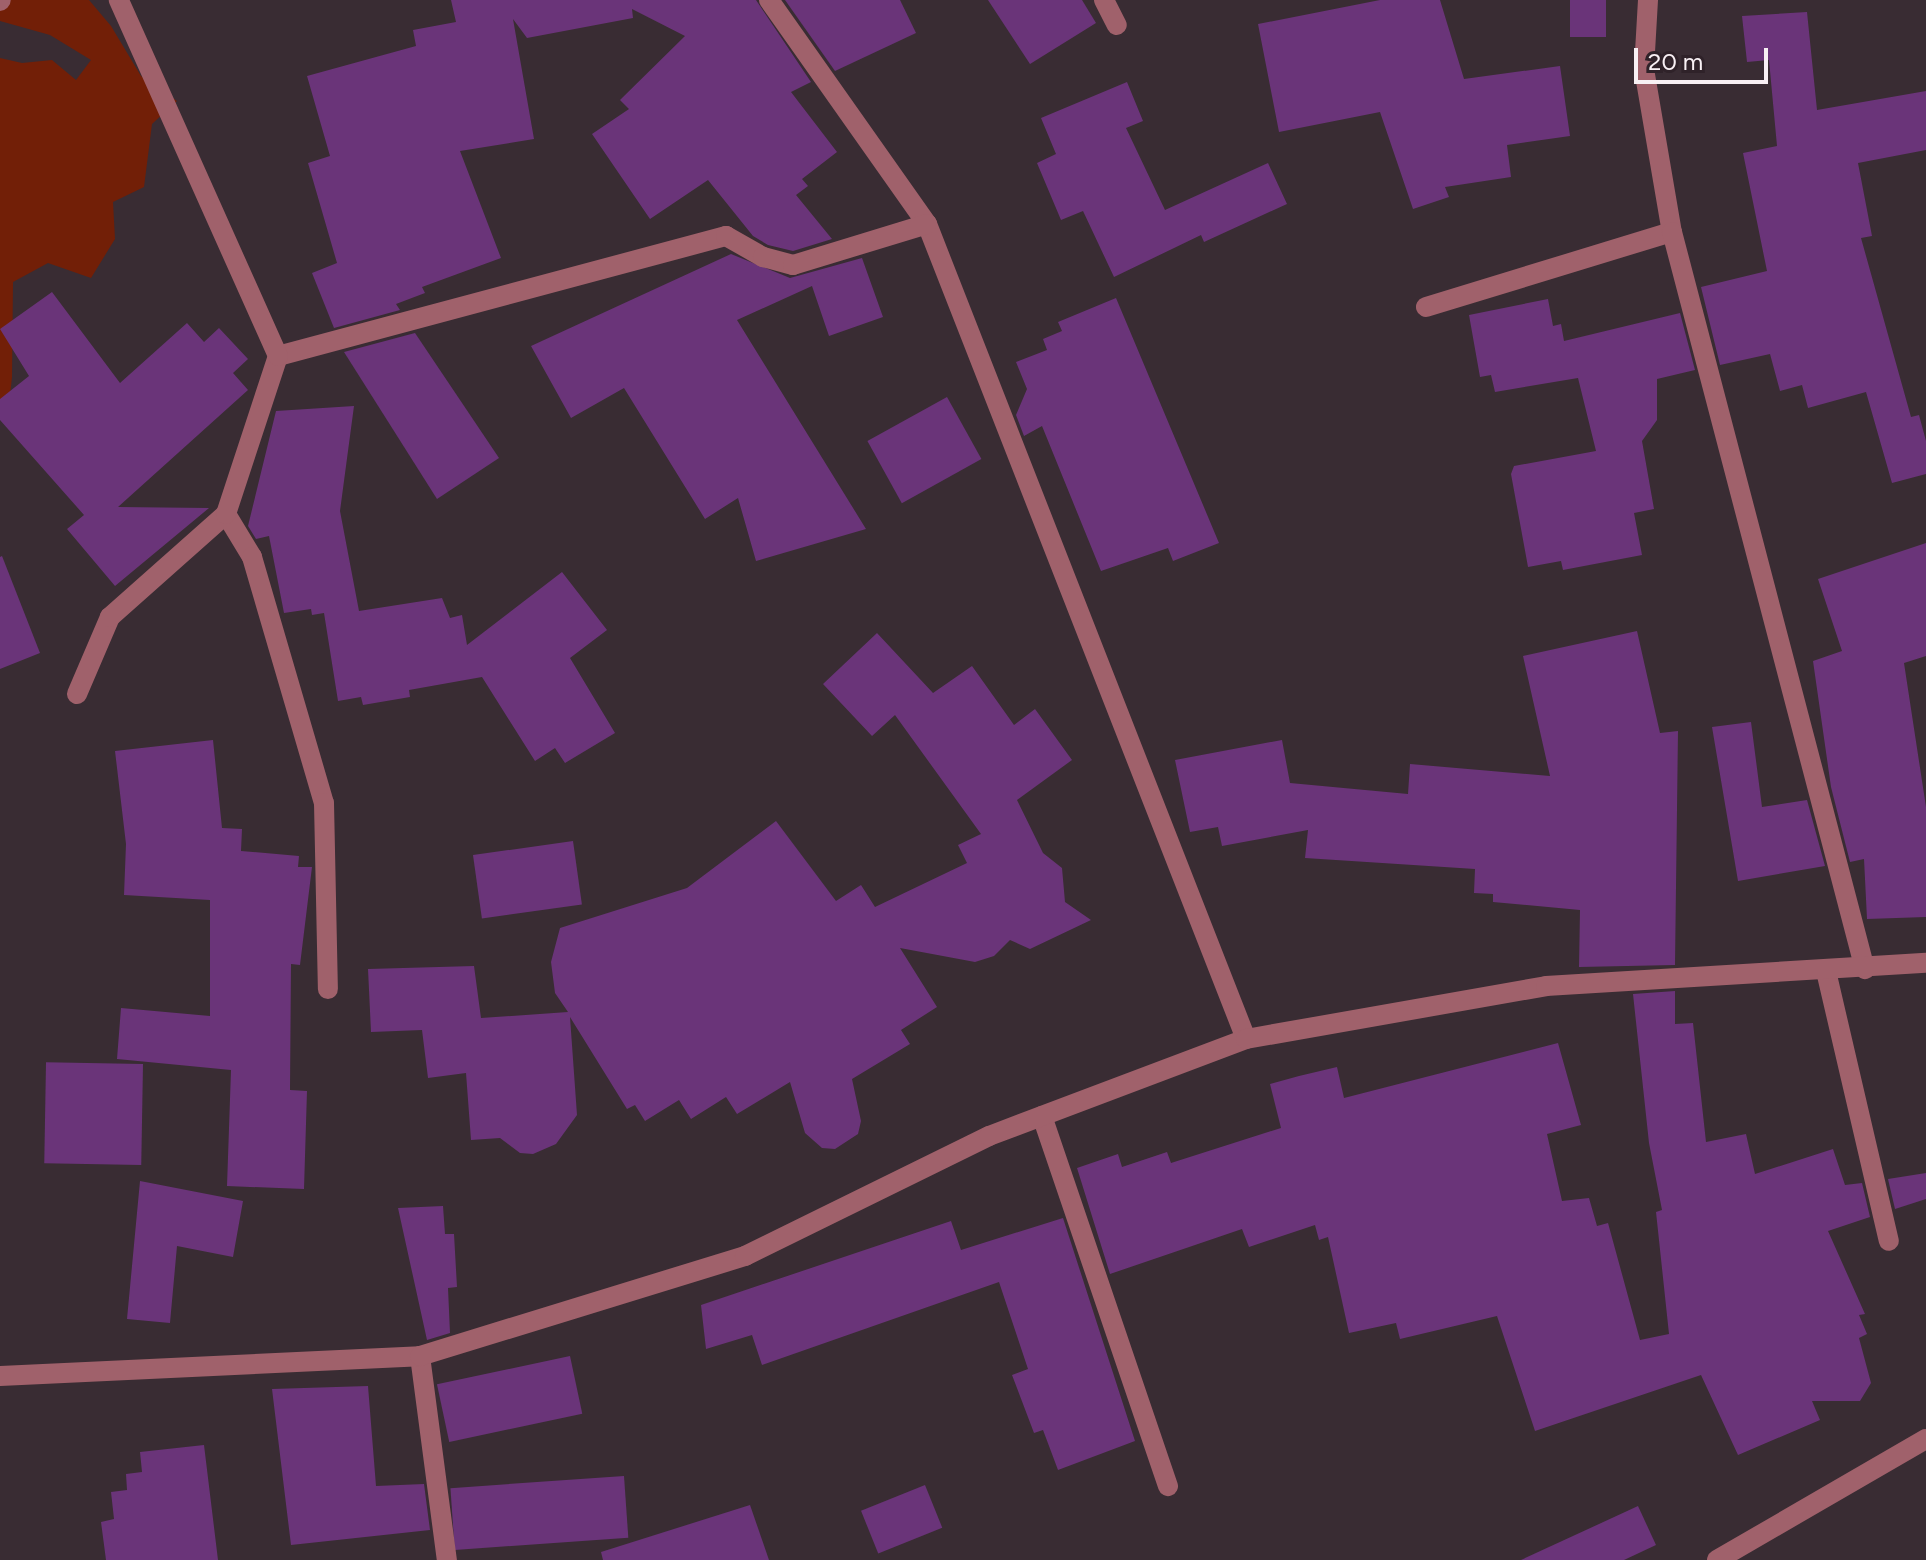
<!DOCTYPE html>
<html>
<head>
<meta charset="utf-8">
<style>
  body { margin:0 }
  #map { position:relative; width:1926px; height:1560px; overflow:hidden; background:#392c33; font-family:Figtree,sans-serif }
  div>[style] { position:absolute }
  .green>* { inset:0; background:#721f07 }
  .building>* { inset:0; background:#6a3479; transform-origin:0 0 }
  .service>* { height:20px; margin:-10px; padding:0 10px; transform-origin:10px; border-radius:10px; background:#a0616b }
  .minor>* { height:20px; margin:-10px; padding:0 10px; transform-origin:10px; border-radius:10px; background:#a0616b }
  span { translate:-50% -50%; white-space:nowrap; text-align:center; line-height:1.15; -webkit-text-stroke:6px #2f2229; paint-order:stroke }
  .scale { position:absolute; left:1634px; top:48px; width:134px; height:36px; box-sizing:border-box; border:4px solid #f8f0f4; border-top:0; padding-left:10px; font-size:24px; line-height:28px; white-space:nowrap; color:#f8f0f4; -webkit-text-stroke:6px #2f2229; paint-order:stroke }
</style>
</head>
<body>
<div id="map">
  <div class="green">
    <i style="clip-path:polygon(0 0,89px 0,111px 26px,141px 76px,177px 101px,152px 124px,144px 187px,113px 202px,115px 239px,91px 278px,48px 263px,13px 282px,12px 377px,9px 405px,0 415px,0 58px,22px 63px,52px 60px,76px 80px,91px 60px,50px 35px,0 21px)"></i>
  </div>
  <div class="building">
    <i style="clip-path:polygon(451px 0,756px 0,811px 82px,791px 92px,837px 152px,802px 179px,808px 186px,796px 195px,832px 239px,793px 251px,768px 245px,753px 236px,708px 180px,650px 219px,592px 134px,629px 109px,620px 100px,685px 36px,632px 9px,633px 18px,527px 38px,513px 19px,534px 139px,460px 151px,501px 258px,422px 287px,425px 293px,396px 304px,400px 310px,334px 328px,312px 273px,337px 263px,308px 163px,330px 156px,307px 76px,416px 46px,413px 30px,456px 22px)"></i>
    <i style="clip-path:polygon(785px 0,900px 0,916px 33px,835px 71px)"></i>
    <i style="clip-path:polygon(988px 0,1082px 0,1096px 23px,1030px 64px)"></i>
    <i style="clip-path:polygon(1380px 0,1440px 0,1464px 79px,1560px 66px,1570px 136px,1507px 145px,1511px 177px,1445px 187px,1449px 197px,1413px 209px,1380px 112px,1279px 132px,1258px 24px)"></i>
    <i style="left:1570px;top:0;width:36px;height:37px"></i>
    <i style="clip-path:polygon(1807px 12px,1817px 110px,1926px 91px,1926px 150px,1858px 163px,1872px 236px,1861px 238px,1911px 417px,1919px 415px,1926px 441px,1926px 474px,1892px 483px,1866px 392px,1808px 408px,1802px 385px,1780px 391px,1770px 354px,1720px 365px,1701px 287px,1767px 271px,1743px 153px,1777px 146px,1769px 60px,1747px 62px,1742px 16px)"></i>
    <i style="clip-path:polygon(1127px 82px,1143px 121px,1126px 128px,1165px 210px,1268px 163px,1287px 204px,1204px 242px,1201px 235px,1114px 277px,1083px 211px,1061px 220px,1037px 163px,1056px 154px,1041px 118px)"></i>
    <i style="clip-path:polygon(731px 254px,790px 278px,862px 258px,883px 317px,829px 336px,812px 286px,737px 320px,866px 529px,756px 561px,738px 498px,705px 519px,624px 388px,571px 418px,531px 346px)"></i>
    <i style="clip-path:polygon(52px 292px,120px 383px,187px 323px,204px 342px,219px 328px,248px 359px,233px 373px,248px 390px,118px 507px,209px 508px,115px 586px,67px 529px,84px 515px,0 420px,0 399px,29px 376px,0 329px)"></i>
    <i style="clip-path:polygon(1116px 298px,1219px 543px,1173px 561px,1168px 548px,1101px 571px,1042px 426px,1024px 436px,1016px 415px,1027px 389px,1016px 362px,1047px 350px,1043px 339px,1062px 331px,1058px 322px)"></i>
    <i style="clip-path:polygon(1548px 299px,1553px 326px,1561px 324px,1564px 341px,1680px 313px,1695px 370px,1657px 379px,1657px 420px,1642px 441px,1654px 509px,1634px 513px,1642px 555px,1563px 570px,1561px 561px,1528px 567px,1511px 474px,1514px 466px,1596px 451px,1578px 378px,1495px 392px,1491px 375px,1480px 377px,1469px 315px)"></i>
    <i style="clip-path:polygon(415px 333px,499px 458px,437px 499px,344px 352px)"></i>
    <i style="left:947px;top:397px;width:71px;height:91px;rotate:61deg"></i>
    <i style="clip-path:polygon(354px 406px,340px 511px,359px 611px,442px 598px,450px 618px,462px 615px,467px 645px,562px 572px,607px 630px,570px 658px,615px 733px,565px 763px,555px 748px,535px 761px,482px 677px,409px 690px,410px 697px,363px 705px,361px 697px,338px 701px,324px 613px,312px 615px,311px 609px,284px 613px,269px 536px,256px 539px,248px 526px,276px 411px)"></i>
    <i style="clip-path:polygon(1926px 543px,1926px 656px,1904px 663px,1926px 807px,1926px 917px,1867px 919px,1864px 859px,1850px 862px,1831px 787px,1813px 661px,1842px 651px,1818px 579px)"></i>
    <i style="clip-path:polygon(2px 556px,40px 653px,0 669px,0 557px)"></i>
    <i style="clip-path:polygon(1637px 631px,1660px 733px,1678px 731px,1675px 965px,1579px 967px,1580px 910px,1493px 902px,1493px 894px,1474px 893px,1475px 869px,1305px 858px,1308px 830px,1222px 846px,1218px 827px,1190px 832px,1175px 760px,1282px 740px,1290px 783px,1408px 794px,1410px 764px,1550px 776px,1523px 656px)"></i>
    <i style="clip-path:polygon(877px 633px,933px 693px,972px 666px,1014px 725px,1035px 709px,1072px 760px,1017px 800px,1043px 853px,1062px 868px,1065px 902px,1091px 920px,1030px 949px,1010px 940px,994px 956px,975px 962px,900px 948px,937px 1007px,901px 1030px,910px 1044px,852px 1079px,861px 1121px,858px 1134px,835px 1149px,822px 1148px,805px 1133px,790px 1082px,737px 1114px,726px 1097px,691px 1119px,679px 1100px,645px 1121px,635px 1105px,627px 1109px,570px 1017px,577px 1115px,556px 1144px,533px 1154px,520px 1153px,500px 1138px,471px 1140px,466px 1073px,428px 1078px,422px 1030px,371px 1032px,368px 969px,474px 966px,481px 1018px,568px 1012px,555px 993px,551px 962px,560px 928px,687px 888px,776px 821px,836px 901px,861px 885px,875px 907px,967px 863px,958px 845px,981px 834px,895px 715px,872px 736px,823px 684px)"></i>
    <i style="clip-path:polygon(1751px 722px,1762px 807px,1807px 800px,1825px 866px,1738px 881px,1712px 727px)"></i>
    <i style="clip-path:polygon(213px 740px,222px 828px,242px 829px,241px 851px,299px 856px,298px 867px,312px 867px,300px 965px,291px 964px,290px 1090px,307px 1091px,304px 1189px,227px 1186px,231px 1070px,117px 1059px,121px 1008px,210px 1016px,210px 900px,124px 895px,126px 844px,115px 751px)"></i>
    <i style="left:573px;top:841px;width:64px;height:101px;rotate:82deg"></i>
    <i style="clip-path:polygon(1675px 991px,1675px 1024px,1693px 1023px,1706px 1142px,1746px 1134px,1755px 1174px,1833px 1149px,1845px 1185px,1862px 1183px,1870px 1217px,1828px 1231px,1865px 1314px,1859px 1315px,1867px 1334px,1859px 1338px,1871px 1383px,1860px 1401px,1812px 1401px,1820px 1420px,1738px 1455px,1701px 1375px,1535px 1431px,1497px 1316px,1400px 1339px,1396px 1323px,1349px 1333px,1328px 1237px,1319px 1240px,1315px 1225px,1249px 1247px,1242px 1229px,1110px 1274px,1077px 1168px,1118px 1154px,1122px 1167px,1167px 1152px,1171px 1163px,1281px 1128px,1270px 1084px,1299px 1076px,1337px 1067px,1344px 1098px,1558px 1043px,1581px 1125px,1547px 1134px,1562px 1201px,1589px 1198px,1597px 1226px,1608px 1223px,1640px 1340px,1669px 1334px,1656px 1212px,1662px 1210px,1649px 1143px,1633px 994px)"></i>
    <i style="left:143px;top:1064px;width:101px;height:97px;rotate:91deg"></i>
    <i style="clip-path:polygon(1926px 1173px,1926px 1199px,1895px 1209px,1888px 1179px)"></i>
    <i style="clip-path:polygon(140px 1181px,243px 1201px,233px 1257px,177px 1246px,170px 1323px,127px 1319px)"></i>
    <i style="clip-path:polygon(443px 1206px,445px 1234px,454px 1234px,457px 1287px,448px 1288px,450px 1333px,427px 1340px,398px 1208px)"></i>
    <i style="clip-path:polygon(1063px 1218px,1135px 1441px,1058px 1470px,1043px 1430px,1034px 1433px,1012px 1375px,1028px 1369px,999px 1282px,762px 1365px,752px 1335px,706px 1349px,701px 1305px,951px 1221px,961px 1250px)"></i>
    <i style="left:570px;top:1356px;width:59px;height:136px;rotate:78deg"></i>
    <i style="clip-path:polygon(368px 1386px,376px 1486px,424px 1484px,430px 1530px,291px 1545px,272px 1389px)"></i>
    <i style="clip-path:polygon(204px 1445px,218px 1560px,106px 1560px,101px 1522px,114px 1519px,111px 1492px,127px 1490px,126px 1474px,142px 1472px,140px 1452px)"></i>
    <i style="left:624px;top:1476px;width:62px;height:174px;rotate:86deg"></i>
    <i style="left:925px;top:1485px;width:46px;height:69px;rotate:68deg"></i>
    <i style="clip-path:polygon(750px 1505px,769px 1560px,603px 1560px,601px 1552px)"></i>
    <i style="clip-path:polygon(1638px 1506px,1656px 1545px,1624px 1560px,1521px 1560px)"></i>
  </div>
  <div class="service">
    <i style="left:1426px;top:307px;width:257px;rotate:-17deg"></i>
    <i style="left:1042px;top:1116px;width:391px;rotate:71.2deg"></i>
  </div>
  <div class="minor">
    <i style="left:769px;top:0;width:274px;rotate:54.8deg"></i>
    <i style="left:927px;top:224px;width:875px;rotate:68.62deg"></i>
    <i style="left:1104px;top:0;width:28px;rotate:63deg"></i>
    <i style="left:1648px;top:0;width:69px;rotate:93.3deg"></i>
    <i style="left:1644px;top:69px;width:165px;rotate:80.3deg"></i>
    <i style="left:1672px;top:232px;width:762px;rotate:75.33deg"></i>
    <i style="left:0;top:1px;width:1px;rotate:-45deg"></i>
    <i style="left:278px;top:356px;width:464px;rotate:-15deg"></i>
    <i style="left:726px;top:236px;width:43px;rotate:29.6deg"></i>
    <i style="left:763px;top:257px;width:31px;rotate:15deg"></i>
    <i style="left:793px;top:265px;width:140px;rotate:-17deg"></i>
    <i style="left:226px;top:514px;width:50px;rotate:58.8deg"></i>
    <i style="left:252px;top:557px;width:256px;rotate:73.7deg"></i>
    <i style="left:324px;top:803px;width:186px;rotate:88.8deg"></i>
    <i style="left:77px;top:694px;width:84px;rotate:-66.8deg"></i>
    <i style="left:110px;top:617px;width:155px;rotate:-41.6deg"></i>
    <i style="left:226px;top:514px;width:166px;rotate:-71.8deg"></i>
    <i style="left:278px;top:356px;width:390px;rotate:-114.1deg"></i>
    <i style="left:1826px;top:971px;width:277px;rotate:76.9deg"></i>
    <i style="left:420px;top:1356px;width:206px;rotate:82.5deg"></i>
    <i style="left:0;top:1376px;width:420px;rotate:-2.7deg"></i>
    <i style="left:420px;top:1356px;width:340px;rotate:-17.1deg"></i>
    <i style="left:745px;top:1256px;width:272px;rotate:-26.2deg"></i>
    <i style="left:989px;top:1136px;width:275px;rotate:-20.7deg"></i>
    <i style="left:1246px;top:1039px;width:305px;rotate:-10deg"></i>
    <i style="left:1546px;top:986px;width:381px;rotate:-3.5deg"></i>
    <i style="left:1717px;top:1560px;width:241px;rotate:-30.1deg"></i>
  </div>
  <div class="scale">20 m</div>
</div>
</body>
</html>
